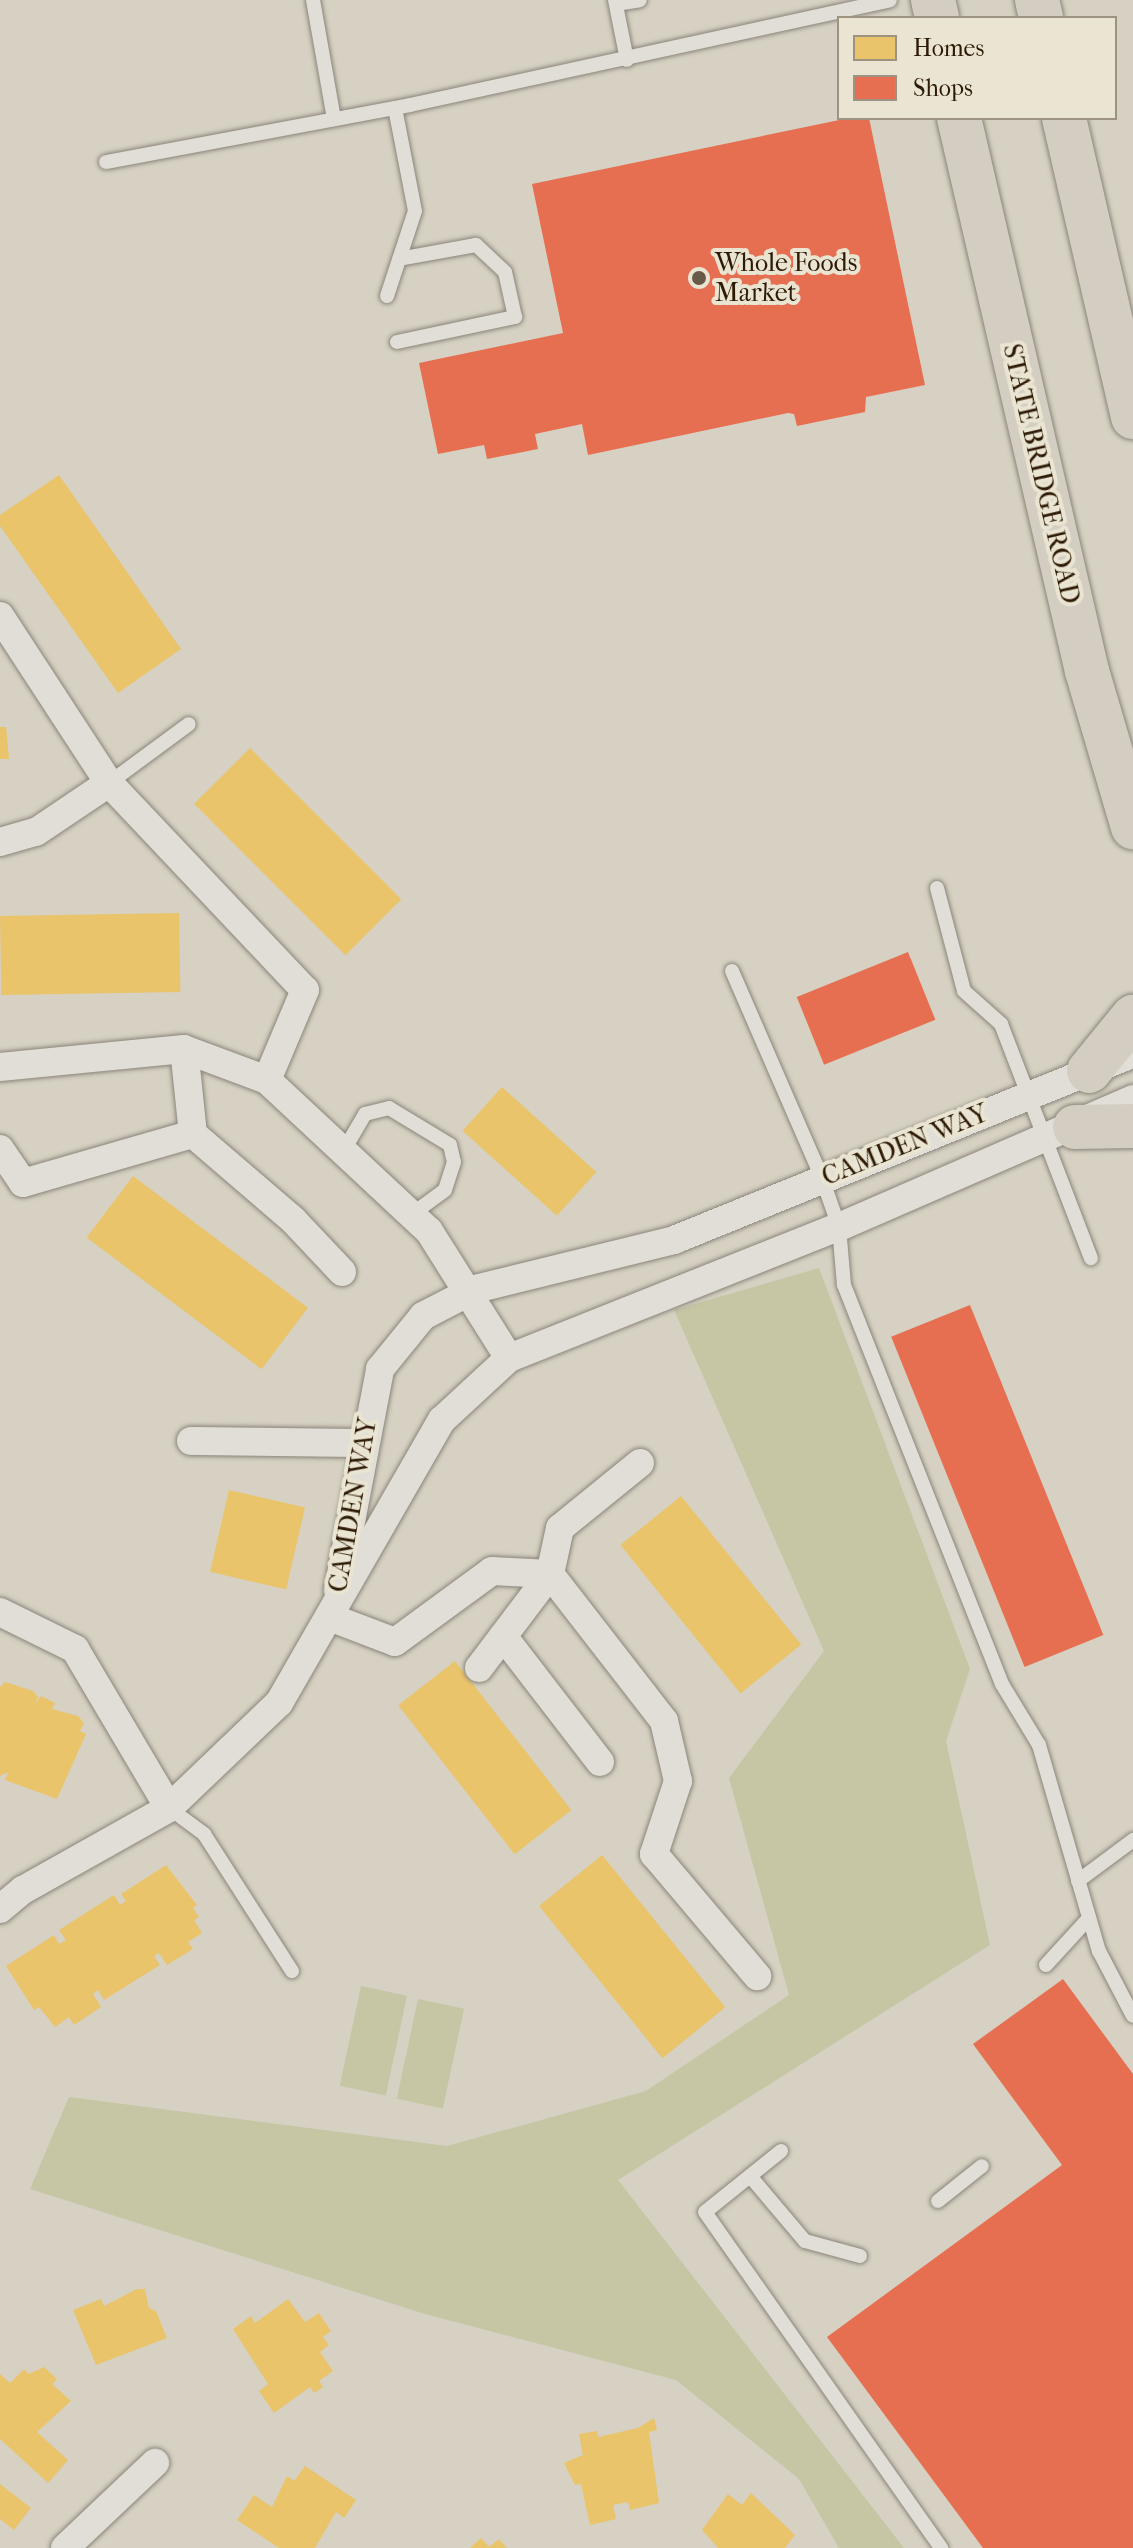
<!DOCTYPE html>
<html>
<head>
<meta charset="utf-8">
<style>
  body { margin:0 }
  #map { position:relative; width:1133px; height:2548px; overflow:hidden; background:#d6d1c2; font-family:"IM FELL French Canon",serif }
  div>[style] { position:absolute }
  .green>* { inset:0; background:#c6c5a4; transform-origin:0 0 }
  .homes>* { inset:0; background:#e9c46a; transform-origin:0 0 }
  .shops>* { inset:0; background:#e76f51; transform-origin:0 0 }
  .roads { filter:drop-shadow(0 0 2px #8a857a) drop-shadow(0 0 2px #8a857a) }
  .service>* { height:14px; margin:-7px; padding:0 7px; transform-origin:7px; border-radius:7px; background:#e0ded6 }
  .minor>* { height:28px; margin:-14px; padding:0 14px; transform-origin:14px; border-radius:14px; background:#e0ded6 }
  .trunk>* { height:44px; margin:-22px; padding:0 22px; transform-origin:22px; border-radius:22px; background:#d4cec2 }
  .dots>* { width:22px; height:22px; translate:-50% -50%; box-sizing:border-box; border:4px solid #eae4d2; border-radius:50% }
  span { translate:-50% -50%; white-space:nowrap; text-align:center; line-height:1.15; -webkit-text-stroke:8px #eae4d2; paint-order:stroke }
  .poi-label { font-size:26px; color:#2d1a04 }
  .left { translate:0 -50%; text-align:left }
  .street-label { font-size:26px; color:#2d1a04 }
  .legend { position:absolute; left:837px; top:16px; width:280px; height:104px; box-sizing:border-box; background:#eae4d2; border:2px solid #9e9380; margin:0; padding:10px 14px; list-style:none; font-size:24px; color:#2d1a04 }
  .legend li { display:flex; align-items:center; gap:16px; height:40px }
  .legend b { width:40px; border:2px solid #9e9380 }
</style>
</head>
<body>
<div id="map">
  <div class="green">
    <i style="clip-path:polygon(819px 1268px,970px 1669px,946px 1741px,990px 1945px,618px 2180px,904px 2548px,839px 2548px,799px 2479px,676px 2380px,425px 2314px,30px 2189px,69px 2097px,447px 2146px,646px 2091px,789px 1995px,729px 1778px,824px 1651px,674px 1310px)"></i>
    <i style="left:361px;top:1986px;width:47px;height:102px;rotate:12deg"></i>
    <i style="left:418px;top:1999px;width:47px;height:102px;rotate:12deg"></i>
  </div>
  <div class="homes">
    <i style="clip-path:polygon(59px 475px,181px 649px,118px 693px,0 526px,0 515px)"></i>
    <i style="clip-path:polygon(0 727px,6px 727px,9px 759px,0 759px)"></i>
    <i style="left:250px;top:748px;width:214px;height:79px;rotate:45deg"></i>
    <i style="left:179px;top:913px;width:79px;height:179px;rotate:89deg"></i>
    <i style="left:502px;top:1087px;width:127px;height:59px;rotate:42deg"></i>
    <i style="left:133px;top:1176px;width:219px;height:77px;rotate:37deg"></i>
    <i style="left:229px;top:1490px;width:78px;height:84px;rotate:13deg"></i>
    <i style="left:681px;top:1496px;width:191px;height:78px;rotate:51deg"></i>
    <i style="left:455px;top:1661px;width:189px;height:72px;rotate:52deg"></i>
    <i style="clip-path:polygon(5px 1682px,33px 1691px,38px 1697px,35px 1704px,41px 1696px,55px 1703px,52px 1709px,78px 1716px,84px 1723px,80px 1731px,86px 1734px,57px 1799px,5px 1780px,8px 1772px,0 1776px,0 1687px)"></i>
    <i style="left:602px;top:1855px;width:196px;height:81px;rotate:51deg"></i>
    <i style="clip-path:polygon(166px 1865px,197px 1905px,193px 1908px,199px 1917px,194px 1920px,202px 1933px,188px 1942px,193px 1949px,167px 1965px,159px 1953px,154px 1956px,160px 1965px,104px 2000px,98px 1990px,93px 1994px,101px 2007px,74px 2025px,69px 2017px,55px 2027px,39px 2007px,34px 2010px,6px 1966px,54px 1935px,59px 1944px,66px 1940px,59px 1930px,114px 1895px,120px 1905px,126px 1901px,121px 1894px)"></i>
    <i style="clip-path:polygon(137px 2289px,145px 2289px,149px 2308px,156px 2311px,167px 2338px,96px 2365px,73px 2310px,101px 2299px,104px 2306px)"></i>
    <i style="clip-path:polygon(288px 2299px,305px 2322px,319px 2313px,331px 2331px,323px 2337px,329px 2345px,320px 2352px,333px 2371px,319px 2381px,323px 2387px,314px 2393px,310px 2387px,274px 2413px,259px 2391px,268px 2384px,233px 2329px,251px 2316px,255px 2323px)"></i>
    <i style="clip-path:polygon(44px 2367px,57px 2379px,52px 2384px,71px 2401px,37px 2432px,68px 2460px,48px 2483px,0 2439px,0 2374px,10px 2383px,24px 2369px,29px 2374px)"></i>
    <i style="clip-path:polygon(654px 2418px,657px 2430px,649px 2432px,659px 2503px,630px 2510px,628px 2502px,613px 2505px,616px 2519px,590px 2525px,581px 2484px,575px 2485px,564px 2463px,583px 2455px,579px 2434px,597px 2431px,598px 2437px,638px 2428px)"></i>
    <i style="clip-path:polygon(305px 2466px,356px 2500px,344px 2518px,336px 2512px,315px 2548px,279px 2548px,237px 2520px,254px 2495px,272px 2507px,287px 2476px,294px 2481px)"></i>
    <i style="clip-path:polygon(0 2484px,31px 2508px,14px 2530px,0 2519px)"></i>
    <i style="clip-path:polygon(751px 2493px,795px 2535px,785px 2548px,718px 2548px,702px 2530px,728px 2494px,742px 2505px)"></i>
    <i style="clip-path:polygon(481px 2538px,489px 2547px,499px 2539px,507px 2548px,470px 2548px)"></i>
  </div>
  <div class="shops">
    <i style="clip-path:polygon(849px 118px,869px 118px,925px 385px,866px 397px,865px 412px,797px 426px,794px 414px,788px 413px,588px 455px,582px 424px,535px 434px,538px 449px,487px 459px,484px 445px,438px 454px,419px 363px,563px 333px,532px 184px)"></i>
    <i style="left:908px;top:952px;width:73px;height:120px;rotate:68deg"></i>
    <i style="left:970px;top:1305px;width:356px;height:85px;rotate:68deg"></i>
    <i style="clip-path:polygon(1063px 1979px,1133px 2074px,1133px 2548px,983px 2548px,827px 2337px,1062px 2165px,973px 2044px)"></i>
  </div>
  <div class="roads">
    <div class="service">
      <i style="left:313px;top:0;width:121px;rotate:80deg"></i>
      <i style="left:615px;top:0;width:61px;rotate:78.7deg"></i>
      <i style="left:616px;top:4px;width:24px;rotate:-9deg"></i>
      <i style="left:106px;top:162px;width:309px;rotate:-10.6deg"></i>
      <i style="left:410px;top:105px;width:491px;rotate:-12.3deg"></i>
      <i style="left:387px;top:296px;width:89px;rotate:-71.8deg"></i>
      <i style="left:415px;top:211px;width:105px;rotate:-101deg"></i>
      <i style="left:397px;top:342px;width:121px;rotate:-12deg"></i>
      <i style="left:515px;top:317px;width:46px;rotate:-102.5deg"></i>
      <i style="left:505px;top:272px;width:40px;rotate:-137deg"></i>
      <i style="left:476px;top:245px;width:78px;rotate:169.7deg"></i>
      <i style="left:109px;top:783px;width:99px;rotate:-36.4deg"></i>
      <i style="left:937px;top:888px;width:106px;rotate:75.3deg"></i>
      <i style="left:964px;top:991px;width:50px;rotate:41.7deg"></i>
      <i style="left:1001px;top:1024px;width:251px;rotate:69deg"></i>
      <i style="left:732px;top:971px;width:226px;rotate:66.5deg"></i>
      <i style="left:822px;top:1178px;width:52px;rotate:70.9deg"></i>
      <i style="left:839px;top:1227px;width:58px;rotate:85.1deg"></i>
      <i style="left:844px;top:1285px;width:429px;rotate:68.4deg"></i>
      <i style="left:1002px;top:1684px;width:71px;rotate:58.8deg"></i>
      <i style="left:1039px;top:1745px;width:215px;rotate:73.8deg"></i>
      <i style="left:1099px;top:1951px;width:73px;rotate:62.4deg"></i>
      <i style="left:344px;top:1150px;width:42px;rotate:-59.7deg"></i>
      <i style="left:365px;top:1114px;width:25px;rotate:-14deg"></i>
      <i style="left:389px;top:1108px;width:71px;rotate:31.2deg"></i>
      <i style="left:450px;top:1145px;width:17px;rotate:77deg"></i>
      <i style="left:454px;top:1162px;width:29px;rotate:108deg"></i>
      <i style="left:445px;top:1190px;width:42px;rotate:143.7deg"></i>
      <i style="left:169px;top:1808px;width:44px;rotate:36.6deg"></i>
      <i style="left:204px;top:1834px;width:163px;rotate:57.3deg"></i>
      <i style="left:1078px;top:1881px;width:69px;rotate:-36.7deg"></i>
      <i style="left:1046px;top:1965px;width:64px;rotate:-47.5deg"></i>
      <i style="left:781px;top:2151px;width:97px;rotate:141.2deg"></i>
      <i style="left:705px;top:2212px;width:411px;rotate:54.9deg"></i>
      <i style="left:750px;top:2176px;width:85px;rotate:49.8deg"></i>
      <i style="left:805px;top:2241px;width:57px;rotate:15.3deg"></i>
      <i style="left:938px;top:2201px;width:56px;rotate:-38.5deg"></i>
    </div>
    <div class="minor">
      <i style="left:0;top:616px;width:199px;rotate:56.9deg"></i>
      <i style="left:109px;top:783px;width:285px;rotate:46.6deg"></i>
      <i style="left:305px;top:990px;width:98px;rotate:112.9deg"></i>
      <i style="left:267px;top:1080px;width:221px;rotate:43deg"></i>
      <i style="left:429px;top:1231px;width:150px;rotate:57.8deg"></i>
      <i style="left:0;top:842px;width:37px;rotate:-16deg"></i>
      <i style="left:36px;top:832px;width:88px;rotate:-33.9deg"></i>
      <i style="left:0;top:1067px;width:185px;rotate:-5.6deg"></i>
      <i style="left:184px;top:1049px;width:89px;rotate:20.5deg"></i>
      <i style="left:193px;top:1134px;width:133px;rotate:40.7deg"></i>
      <i style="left:294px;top:1221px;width:70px;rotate:46.7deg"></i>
      <i style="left:0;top:1149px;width:41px;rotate:55.9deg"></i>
      <i style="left:23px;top:1183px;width:177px;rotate:-16.1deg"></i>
      <i style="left:193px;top:1134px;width:85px;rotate:-96deg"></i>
      <i style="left:191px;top:1441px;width:172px;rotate:0.7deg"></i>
      <i style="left:338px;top:1590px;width:225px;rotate:-79.2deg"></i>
      <i style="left:380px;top:1369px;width:68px;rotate:-50.9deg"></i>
      <i style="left:423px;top:1316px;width:59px;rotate:-27.4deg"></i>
      <i style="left:475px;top:1289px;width:205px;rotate:-13.8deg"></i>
      <i style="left:674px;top:1240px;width:495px;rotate:-22.1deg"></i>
      <i style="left:0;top:1612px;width:84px;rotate:26.3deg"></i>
      <i style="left:75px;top:1649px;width:185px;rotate:59.4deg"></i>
      <i style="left:169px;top:1808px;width:152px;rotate:-43.7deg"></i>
      <i style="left:279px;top:1703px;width:327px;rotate:-60.1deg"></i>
      <i style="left:442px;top:1420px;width:91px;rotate:-42.8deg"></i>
      <i style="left:509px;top:1358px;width:355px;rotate:-21.7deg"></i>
      <i style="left:839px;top:1227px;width:321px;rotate:-23.5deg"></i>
      <i style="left:332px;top:1618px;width:67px;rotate:20.9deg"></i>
      <i style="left:395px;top:1642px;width:120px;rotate:-36.2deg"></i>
      <i style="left:492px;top:1571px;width:58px;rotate:3deg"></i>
      <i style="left:550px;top:1574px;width:186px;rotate:52.2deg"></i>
      <i style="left:664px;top:1721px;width:62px;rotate:76.9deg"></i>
      <i style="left:678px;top:1781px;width:77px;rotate:108.2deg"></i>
      <i style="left:654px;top:1854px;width:160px;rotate:49.8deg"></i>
      <i style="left:503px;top:1636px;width:159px;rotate:52.4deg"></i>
      <i style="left:479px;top:1668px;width:118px;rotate:-52.9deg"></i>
      <i style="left:550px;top:1574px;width:47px;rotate:-77.7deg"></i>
      <i style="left:560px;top:1528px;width:103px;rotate:-39.1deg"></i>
      <i style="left:0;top:1909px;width:30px;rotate:-40deg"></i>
      <i style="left:23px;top:1890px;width:167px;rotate:-29.3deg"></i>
      <i style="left:65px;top:2548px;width:124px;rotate:-43.4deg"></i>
    </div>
    <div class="trunk">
      <i style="left:933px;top:0;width:18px;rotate:77deg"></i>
      <i style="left:1037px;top:0;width:18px;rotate:77deg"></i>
      <i style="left:959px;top:118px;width:568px;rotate:76.97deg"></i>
      <i style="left:1087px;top:671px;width:163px;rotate:73.6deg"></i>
      <i style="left:1064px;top:118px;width:307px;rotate:77deg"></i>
      <i style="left:1089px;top:1071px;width:70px;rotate:-50.8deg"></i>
      <i style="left:1075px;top:1127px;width:58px;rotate:-1deg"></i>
    </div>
  </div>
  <div class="dots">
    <i style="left:699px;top:278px;background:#685a46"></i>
  </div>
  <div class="poi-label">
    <span class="left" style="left:715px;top:278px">Whole Foods<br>Market</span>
  </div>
  <div class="street-label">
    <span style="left:1041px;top:474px;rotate:77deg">STATE BRIDGE ROAD</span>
    <span style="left:905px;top:1145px;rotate:-22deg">CAMDEN WAY</span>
    <span style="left:353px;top:1505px;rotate:-80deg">CAMDEN WAY</span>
  </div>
  <ul class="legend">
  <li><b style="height:22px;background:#e9c46a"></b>Homes</li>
  <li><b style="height:22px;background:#e76f51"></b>Shops</li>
  </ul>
</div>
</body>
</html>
